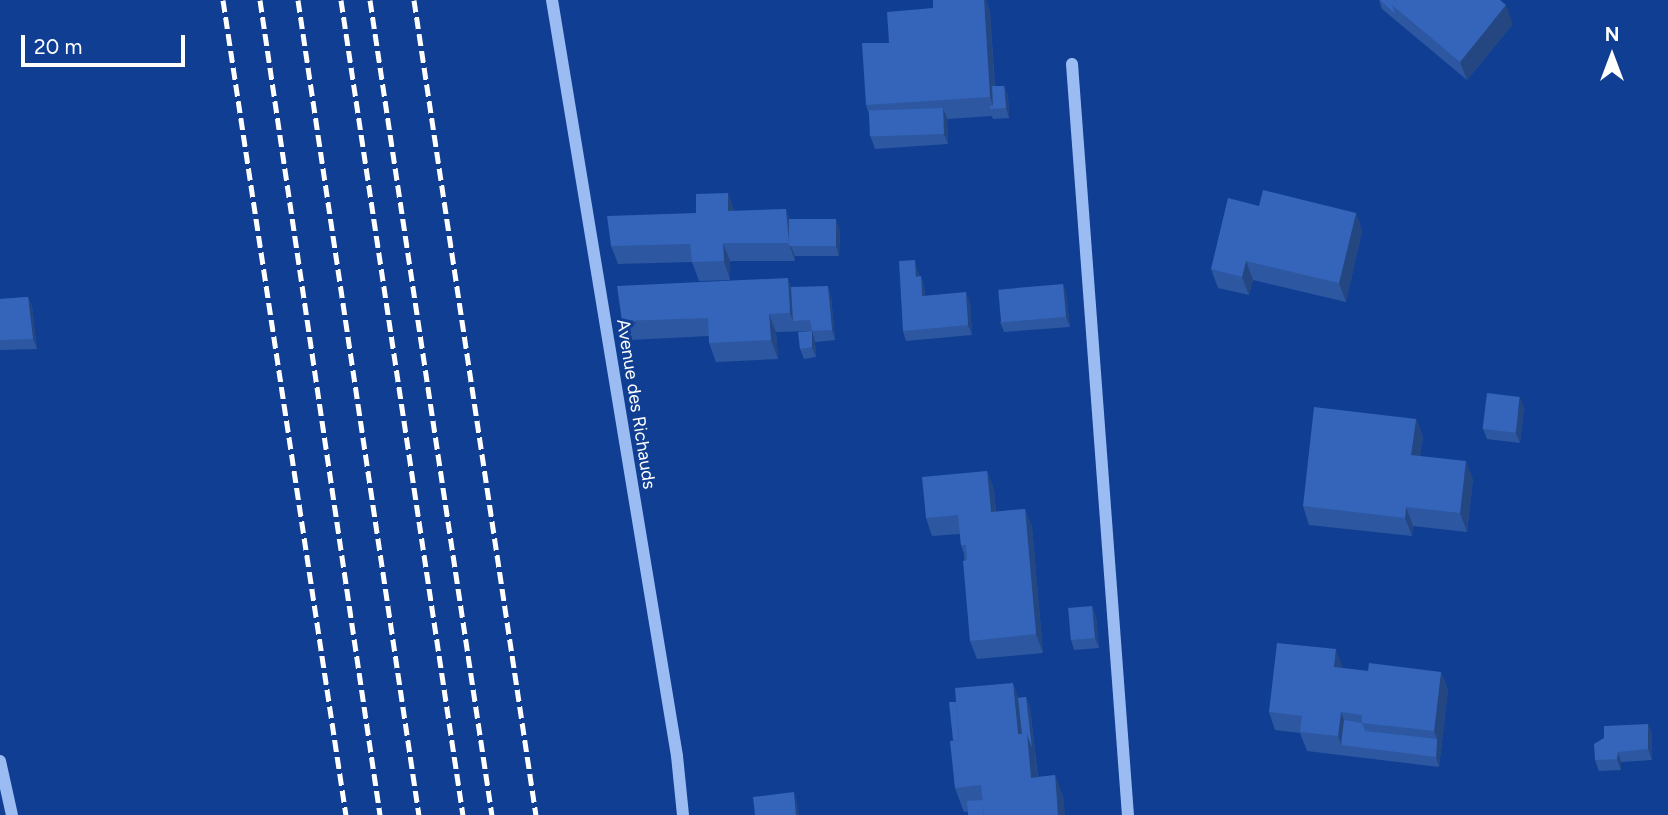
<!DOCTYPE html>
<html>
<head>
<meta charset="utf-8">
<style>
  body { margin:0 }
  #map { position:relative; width:1668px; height:815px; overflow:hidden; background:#103e92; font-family:Figtree,sans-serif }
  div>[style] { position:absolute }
  .minor>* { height:12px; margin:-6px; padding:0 6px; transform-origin:6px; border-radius:6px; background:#9bbcf3 }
  .rail>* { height:5px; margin-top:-2.5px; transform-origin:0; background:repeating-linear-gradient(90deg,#fff 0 12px,transparent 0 17px) }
  .wall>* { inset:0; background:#2d57a0 }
  .shaded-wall>* { inset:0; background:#244782 }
  .building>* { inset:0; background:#3465ba; transform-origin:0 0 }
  span { translate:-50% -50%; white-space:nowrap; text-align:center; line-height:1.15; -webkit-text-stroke:6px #103e92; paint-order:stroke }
  .street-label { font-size:18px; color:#fff }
  .north { position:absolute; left:1577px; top:21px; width:70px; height:70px; -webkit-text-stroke:5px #103e92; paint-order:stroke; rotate:0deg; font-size:19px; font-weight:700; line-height:28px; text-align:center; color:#fff }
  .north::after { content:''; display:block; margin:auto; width:24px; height:32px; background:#fff; clip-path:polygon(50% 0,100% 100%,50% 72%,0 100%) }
  .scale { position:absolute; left:21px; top:35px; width:164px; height:32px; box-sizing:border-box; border:4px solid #fff; border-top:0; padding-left:9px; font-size:21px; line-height:24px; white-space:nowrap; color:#fff; -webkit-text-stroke:5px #103e92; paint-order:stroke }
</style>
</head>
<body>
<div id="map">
  <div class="minor">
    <i style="left:552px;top:0;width:766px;rotate:80.61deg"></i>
    <i style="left:677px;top:756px;width:59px;rotate:84.2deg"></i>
    <i style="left:1072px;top:64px;width:753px;rotate:85.74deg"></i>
    <i style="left:0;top:761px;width:55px;rotate:77.5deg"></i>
  </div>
  <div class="rail">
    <i style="left:223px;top:0;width:824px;rotate:81.42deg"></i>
    <i style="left:260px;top:0;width:824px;rotate:81.62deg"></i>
    <i style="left:298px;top:0;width:824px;rotate:81.56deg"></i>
    <i style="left:341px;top:0;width:824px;rotate:81.49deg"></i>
    <i style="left:370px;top:0;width:824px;rotate:81.49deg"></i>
    <i style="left:414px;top:0;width:824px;rotate:81.49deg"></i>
  </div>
  <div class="wall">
    <i style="clip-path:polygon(933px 0,986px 0,990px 12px,995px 86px,1004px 86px,1008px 96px,1009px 118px,993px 119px,992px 116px,947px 119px,948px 144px,875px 149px,871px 138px,869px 114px,866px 105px,889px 43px,933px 8px)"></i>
    <i style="clip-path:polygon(1379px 0,1513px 24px,1467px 80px,1382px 9px)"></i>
    <i style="clip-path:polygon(728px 193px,734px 211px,840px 230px,839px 256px,795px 256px,795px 261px,730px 261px,730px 280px,699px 281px,692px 262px,618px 264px,611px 246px,696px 213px)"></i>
    <i style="clip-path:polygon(1259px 206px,1356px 213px,1362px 231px,1346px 302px,1253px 280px,1249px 295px,1218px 288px,1211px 269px)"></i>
    <i style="clip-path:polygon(918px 271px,919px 276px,921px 276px,924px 286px,925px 296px,970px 302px,972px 335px,906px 341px,903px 331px)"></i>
    <i style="clip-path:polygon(1063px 284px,1066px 294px,1070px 327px,1004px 332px,1000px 322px)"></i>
    <i style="clip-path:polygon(791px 287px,831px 296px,835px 340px,815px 342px,812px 331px,776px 332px,778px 359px,716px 362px,709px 343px,709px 336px,629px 340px,622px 321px)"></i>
    <i style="clip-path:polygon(28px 297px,32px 307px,37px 349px,0 350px,0 299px)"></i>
    <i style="clip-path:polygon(815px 342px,816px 357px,804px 359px,800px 349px)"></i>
    <i style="clip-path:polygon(1524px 407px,1520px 443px,1487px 439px,1483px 429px)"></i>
    <i style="clip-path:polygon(1416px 419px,1423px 437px,1420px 456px,1473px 479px,1467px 532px,1413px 526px,1412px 536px,1309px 525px,1303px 506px)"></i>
    <i style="clip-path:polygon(987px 471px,994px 490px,996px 512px,1025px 509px,1032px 527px,1043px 653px,977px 659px,970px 641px,964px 554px,961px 545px,960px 534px,932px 536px,926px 518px)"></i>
    <i style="clip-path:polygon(1092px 606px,1096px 617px,1099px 648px,1074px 650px,1071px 640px)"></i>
    <i style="clip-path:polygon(1342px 668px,1368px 671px,1441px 672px,1448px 690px,1439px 767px,1307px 751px,1300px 733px,1275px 730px,1269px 712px)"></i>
    <i style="clip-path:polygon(1013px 683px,1018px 698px,1026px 697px,1030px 707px,1038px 777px,1055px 775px,1064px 800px,964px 812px,955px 788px,953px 740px,956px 702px)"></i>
    <i style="clip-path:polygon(1648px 724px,1652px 734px,1652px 760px,1621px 762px,1621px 770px,1599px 771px,1595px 760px)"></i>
  </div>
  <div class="shaded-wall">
    <i style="clip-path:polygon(984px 0,986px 0,990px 12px,996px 109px,994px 109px,990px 97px)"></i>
    <i style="clip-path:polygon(1506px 5px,1513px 24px,1467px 80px,1460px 62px)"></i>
    <i style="clip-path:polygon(1004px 86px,1008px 96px,1009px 118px,1006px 108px)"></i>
    <i style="clip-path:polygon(943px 108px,947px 118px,948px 144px,944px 134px)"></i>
    <i style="clip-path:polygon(728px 193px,734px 211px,728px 211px)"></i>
    <i style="clip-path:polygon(786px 209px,793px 228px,791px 246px,795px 256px,795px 261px,789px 243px)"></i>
    <i style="clip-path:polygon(1356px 213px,1362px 231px,1346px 302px,1339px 283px)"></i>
    <i style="clip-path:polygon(836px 219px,840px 230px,839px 256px,836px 246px)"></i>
    <i style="clip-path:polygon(723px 243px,730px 261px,730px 280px,724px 261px)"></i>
    <i style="clip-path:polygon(915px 260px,918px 271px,920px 287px,916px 277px)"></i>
    <i style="clip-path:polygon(1246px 261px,1253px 280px,1249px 295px,1242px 277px)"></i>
    <i style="clip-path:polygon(921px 276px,924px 286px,926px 306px,922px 296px)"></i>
    <i style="clip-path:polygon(788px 278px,795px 297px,793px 321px,790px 313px)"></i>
    <i style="clip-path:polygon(1063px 284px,1066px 294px,1070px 327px,1066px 317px)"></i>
    <i style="clip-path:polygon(828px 286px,831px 296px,835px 340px,832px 330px)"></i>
    <i style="clip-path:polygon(966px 292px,970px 302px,972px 335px,968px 325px)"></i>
    <i style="clip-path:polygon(28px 297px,32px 307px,37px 349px,33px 339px)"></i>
    <i style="clip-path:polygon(769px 314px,776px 332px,778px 359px,771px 340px)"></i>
    <i style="clip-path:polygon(812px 331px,815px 342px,816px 357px,812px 347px)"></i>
    <i style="clip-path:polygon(1520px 397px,1524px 407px,1520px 443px,1516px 433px)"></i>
    <i style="clip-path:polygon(1416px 419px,1423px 437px,1418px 474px,1411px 455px)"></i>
    <i style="clip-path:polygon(1466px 461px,1473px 479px,1467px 532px,1460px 513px)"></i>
    <i style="clip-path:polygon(987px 471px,994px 490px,997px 531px,991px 512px)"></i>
    <i style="clip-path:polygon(1406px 507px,1413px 526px,1412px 536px,1405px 518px)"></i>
    <i style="clip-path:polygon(1025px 509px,1032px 527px,1043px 653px,1036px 634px)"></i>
    <i style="clip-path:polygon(1092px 606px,1096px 617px,1099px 648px,1095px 638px)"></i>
    <i style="clip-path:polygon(1336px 649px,1343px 668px,1341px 686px,1334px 667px)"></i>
    <i style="clip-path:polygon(1441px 672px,1448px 690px,1439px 767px,1436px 757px,1437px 739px,1434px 731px)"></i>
    <i style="clip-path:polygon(1013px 683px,1022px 708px,1026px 749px,1018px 734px)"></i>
    <i style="clip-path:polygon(1026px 697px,1030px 707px,1040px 802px,1031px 778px,1027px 734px)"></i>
    <i style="clip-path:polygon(1341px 712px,1348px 730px,1341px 745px,1338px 736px)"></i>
    <i style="clip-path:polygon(1648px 724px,1652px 734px,1652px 760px,1648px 749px)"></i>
    <i style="clip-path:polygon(1618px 752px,1621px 762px,1621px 770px,1617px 759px)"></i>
    <i style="clip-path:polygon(1055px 775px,1064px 800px,1065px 815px,1058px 815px)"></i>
    <i style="clip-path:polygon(794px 792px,797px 802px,799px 815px,796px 815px)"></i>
  </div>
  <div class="building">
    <i style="clip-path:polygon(933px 0,984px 0,990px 97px,866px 105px,862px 43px,889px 43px,887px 12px,933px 8px)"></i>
    <i style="clip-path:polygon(1380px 0,1396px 0,1392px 5px,1395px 14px)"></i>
    <i style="clip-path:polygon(1396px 0,1500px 0,1506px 5px,1460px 62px,1392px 5px)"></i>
    <i style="clip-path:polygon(992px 86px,1004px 86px,1006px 108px,990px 109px,990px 106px,993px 106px)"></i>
    <i style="left:943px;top:108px;width:26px;height:74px;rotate:88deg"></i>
    <i style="clip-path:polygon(1263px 190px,1356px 213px,1339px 283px,1246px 261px,1242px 277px,1211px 269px,1228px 198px,1259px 206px)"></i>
    <i style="clip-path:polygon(728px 193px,728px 211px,786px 209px,789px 243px,723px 243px,724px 261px,692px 262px,690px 244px,611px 246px,607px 216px,696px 213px,696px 194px)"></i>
    <i style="left:836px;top:219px;width:27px;height:47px;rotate:90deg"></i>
    <i style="clip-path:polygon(915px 260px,916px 277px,921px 276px,922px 296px,966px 292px,968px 325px,903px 331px,899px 261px)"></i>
    <i style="clip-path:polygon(788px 278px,790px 313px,769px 314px,771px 340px,709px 343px,708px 318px,622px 321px,617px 286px)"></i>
    <i style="left:1063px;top:284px;width:33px;height:65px;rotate:85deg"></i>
    <i style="clip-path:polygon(828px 286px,832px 330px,812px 331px,810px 320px,793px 321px,791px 287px)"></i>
    <i style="clip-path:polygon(28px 297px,33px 339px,0 340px,0 299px)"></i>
    <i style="clip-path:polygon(812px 331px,812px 347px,800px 349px,798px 332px)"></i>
    <i style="left:1487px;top:393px;width:33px;height:36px;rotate:7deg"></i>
    <i style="clip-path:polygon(1314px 407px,1416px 419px,1411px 455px,1466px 461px,1460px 513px,1406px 507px,1405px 518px,1303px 506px)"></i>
    <i style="clip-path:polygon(987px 471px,991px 512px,1025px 509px,1036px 634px,970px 641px,963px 561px,967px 560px,966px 545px,961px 545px,958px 515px,926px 518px,922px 477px)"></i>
    <i style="left:1092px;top:606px;width:32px;height:24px;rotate:85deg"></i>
    <i style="clip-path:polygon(1277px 643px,1336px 649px,1334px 667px,1368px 671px,1369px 663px,1441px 672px,1434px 731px,1362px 723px,1362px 715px,1341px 712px,1338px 736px,1300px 732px,1302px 716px,1269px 712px)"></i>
    <i style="clip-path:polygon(1013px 683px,1018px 734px,1027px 734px,1031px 778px,1055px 775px,1058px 815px,984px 815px,981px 785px,955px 788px,950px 741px,959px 740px,955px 688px)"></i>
    <i style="clip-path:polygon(1026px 697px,1032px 748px,1027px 734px,1022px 734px,1018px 698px)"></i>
    <i style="clip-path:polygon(949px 702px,956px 702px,959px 740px,953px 740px)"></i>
    <i style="clip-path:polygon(1344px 720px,1362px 723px,1365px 731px,1437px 739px,1436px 757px,1341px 745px)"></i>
    <i style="clip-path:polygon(1648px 724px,1648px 749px,1618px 752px,1617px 759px,1595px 760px,1594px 744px,1604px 738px,1604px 726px)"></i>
    <i style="clip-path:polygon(794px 792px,796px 815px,755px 815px,753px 797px)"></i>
    <i style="left:983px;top:800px;width:15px;height:16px;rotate:86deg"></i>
  </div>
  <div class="street-label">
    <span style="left:636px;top:404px;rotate:81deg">Avenue des Richauds</span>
  </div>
  <div class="north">N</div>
  <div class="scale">20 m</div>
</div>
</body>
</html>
